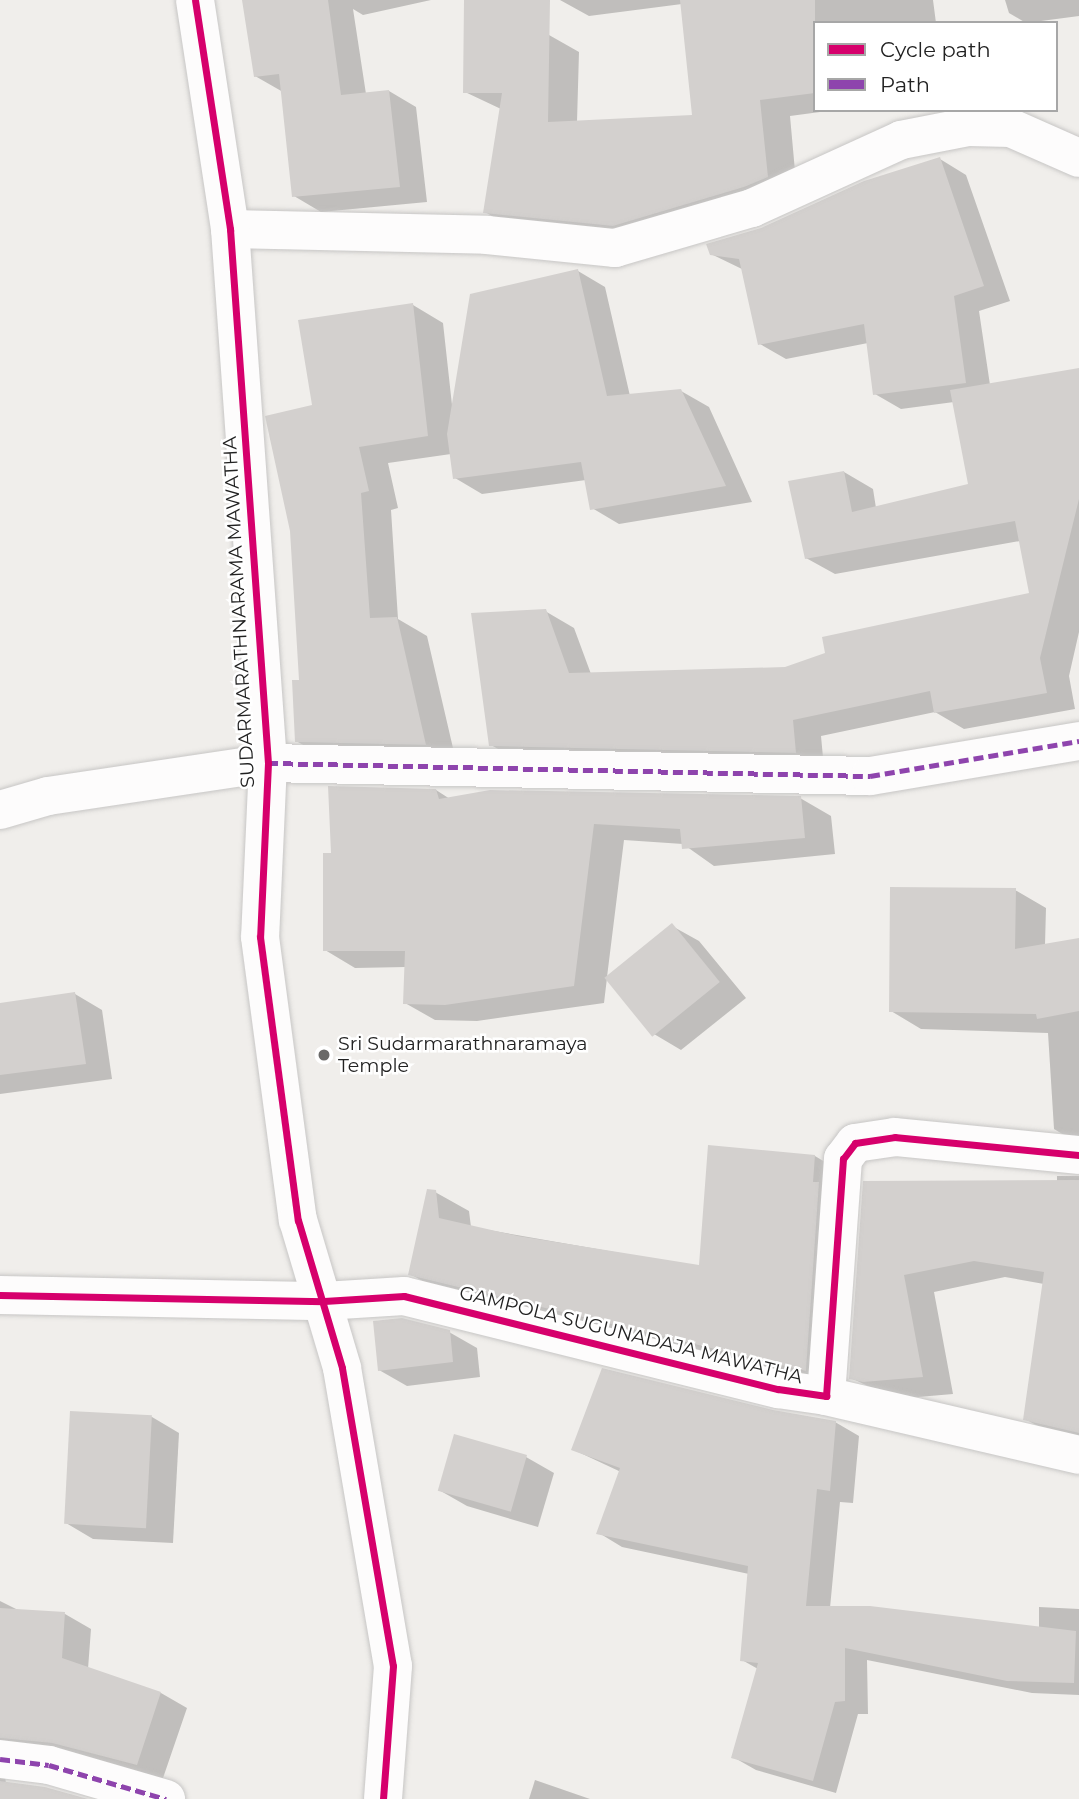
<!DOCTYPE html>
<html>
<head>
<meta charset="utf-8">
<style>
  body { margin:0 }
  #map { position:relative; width:1079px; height:1799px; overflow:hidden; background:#f0eeeb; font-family:Montserrat,sans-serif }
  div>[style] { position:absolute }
  .shadow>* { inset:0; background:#0003 }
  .building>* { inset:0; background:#d3d0ce; transform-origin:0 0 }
  .roads { filter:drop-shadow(0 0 2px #c7c6c5) drop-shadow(0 0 2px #c7c6c5) }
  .minor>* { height:38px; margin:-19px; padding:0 19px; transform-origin:19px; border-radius:19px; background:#fdfcfc }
  .tertiary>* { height:38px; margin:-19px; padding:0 19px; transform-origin:19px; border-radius:19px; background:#fdfcfc }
  .quiet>* { height:5px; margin-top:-2.5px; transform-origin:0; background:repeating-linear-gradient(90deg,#8e44ad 0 10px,transparent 0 15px) }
  .cycleway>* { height:7px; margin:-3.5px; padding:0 3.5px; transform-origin:3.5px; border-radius:3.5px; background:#d6006c }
  .dots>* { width:19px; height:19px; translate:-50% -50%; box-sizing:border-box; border:4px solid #fff; border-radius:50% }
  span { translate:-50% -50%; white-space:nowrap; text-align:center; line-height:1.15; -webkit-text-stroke:5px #fff; paint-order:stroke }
  .street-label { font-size:19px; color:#222 }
  .poi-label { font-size:19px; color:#222 }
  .left { translate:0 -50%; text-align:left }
  .legend { position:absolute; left:813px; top:21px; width:245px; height:91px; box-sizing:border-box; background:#fff; border:2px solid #a7a7a7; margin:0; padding:9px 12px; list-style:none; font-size:21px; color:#222 }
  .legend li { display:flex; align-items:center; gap:14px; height:35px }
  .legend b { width:35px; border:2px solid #a7a7a7 }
</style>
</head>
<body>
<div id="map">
  <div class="shadow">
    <i style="clip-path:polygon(243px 0,431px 0,363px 15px,353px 9px,366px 94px,389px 91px,416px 107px,427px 202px,321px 212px,294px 196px,283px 92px,255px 76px)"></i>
    <i style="clip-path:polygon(560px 0,933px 0,936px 23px,815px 23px,815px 110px,835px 110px,790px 116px,797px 193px,644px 242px,514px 229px,485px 212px,501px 109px,465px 92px,549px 35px,579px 52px,577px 122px,694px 117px,682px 4px,589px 16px)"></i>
    <i style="clip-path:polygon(1005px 0,1079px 0,1079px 16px,1026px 23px,1009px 13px)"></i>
    <i style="clip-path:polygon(940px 159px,966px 175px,1010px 301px,979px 311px,990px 385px,1079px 370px,1079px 632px,1069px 676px,1075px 709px,964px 729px,935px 712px,821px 736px,824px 768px,519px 761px,491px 745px,545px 611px,574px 628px,591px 674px,785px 669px,1031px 594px,1020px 541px,835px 574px,806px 558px,844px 472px,873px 489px,876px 508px,970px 486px,954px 402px,901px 409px,875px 394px,868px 343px,786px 359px,760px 344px,744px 270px,711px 254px)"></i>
    <i style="clip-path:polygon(578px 271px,605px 287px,630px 396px,681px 391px,709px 407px,752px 502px,619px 524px,592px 508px,586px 480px,482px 494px,455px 478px,451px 454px,388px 463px,398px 508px,391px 510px,398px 619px,427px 636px,456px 761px,327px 758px,296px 741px,314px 407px,413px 305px,443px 323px,452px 405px)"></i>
    <i style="clip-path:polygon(436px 790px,450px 799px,800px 798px,831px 816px,835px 854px,714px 866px,683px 844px,624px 840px,607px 977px,672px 926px,699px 941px,746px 998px,681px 1050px,654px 1034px,607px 978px,604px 1003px,477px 1021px,435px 1020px,405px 1003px,406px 967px,355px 968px,325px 950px,332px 855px)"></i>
    <i style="clip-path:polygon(1015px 890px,1046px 908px,1045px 945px,1079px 941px,1079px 1144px,1054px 1129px,1048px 1033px,921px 1029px,891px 1011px)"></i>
    <i style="clip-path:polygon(75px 994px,102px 1010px,112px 1079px,0 1094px,0 1005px)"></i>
    <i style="clip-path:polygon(710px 1147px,815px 1156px,848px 1176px,839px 1389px,444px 1293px,410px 1274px,435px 1192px,469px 1211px,471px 1227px,700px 1267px)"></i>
    <i style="clip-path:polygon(1057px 1176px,1079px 1176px,1079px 1441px,1056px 1436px,1025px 1419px,1044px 1284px,1005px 1277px,934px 1292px,953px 1394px,895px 1399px,851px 1378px,865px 1183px,1057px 1182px)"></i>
    <i style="clip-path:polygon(449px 1332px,477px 1348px,480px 1377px,407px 1386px,379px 1370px)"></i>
    <i style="clip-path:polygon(773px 1412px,835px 1422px,859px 1436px,853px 1503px,840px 1502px,830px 1608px,1039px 1628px,1039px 1607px,1079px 1609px,1079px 1695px,1032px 1693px,867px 1660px,868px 1714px,858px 1714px,836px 1793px,756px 1770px,733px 1757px,758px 1669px,742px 1660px,749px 1574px,622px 1547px,599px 1533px,621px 1472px,574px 1450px)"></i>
    <i style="clip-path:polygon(72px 1413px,152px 1417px,179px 1433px,173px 1543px,93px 1539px,66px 1523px)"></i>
    <i style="clip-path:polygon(455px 1436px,526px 1457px,554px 1473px,538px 1527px,467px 1506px,439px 1490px)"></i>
    <i style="clip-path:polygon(0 1601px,20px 1611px,65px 1614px,91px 1629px,88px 1669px,161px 1693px,187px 1708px,163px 1778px,4px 1771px,6px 1783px,81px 1799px,0 1799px)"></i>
    <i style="clip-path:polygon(535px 1780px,590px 1799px,529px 1799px)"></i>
  </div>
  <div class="building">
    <i style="clip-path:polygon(242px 0,328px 0,341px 95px,389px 90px,400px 187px,292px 197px,279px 74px,254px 77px)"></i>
    <i style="clip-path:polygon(464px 0,550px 0,548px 122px,692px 115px,680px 0,815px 0,815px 93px,760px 100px,768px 177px,744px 187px,613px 226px,483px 213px,502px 93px,463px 93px)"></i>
    <i style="clip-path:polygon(940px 157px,984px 286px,954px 296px,966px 383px,873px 395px,864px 324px,758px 345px,739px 259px,710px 255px,706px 244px,761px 228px,864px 181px)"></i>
    <i style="clip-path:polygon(578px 269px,607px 396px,681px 389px,726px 486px,590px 510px,581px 462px,453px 479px,447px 434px,470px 294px)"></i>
    <i style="clip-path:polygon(413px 303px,428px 436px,359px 447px,369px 491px,361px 493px,370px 618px,397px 617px,426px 745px,295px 742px,292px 680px,299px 680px,290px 531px,265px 416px,312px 405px,298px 320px)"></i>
    <i style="clip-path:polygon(1079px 368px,1079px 499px,1040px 658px,1047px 693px,934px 713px,930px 691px,793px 720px,796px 753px,489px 746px,471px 613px,546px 609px,569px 673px,785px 667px,825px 653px,822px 637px,1029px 593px,1015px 521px,805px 559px,788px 481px,844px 471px,852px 512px,968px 484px,950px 390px)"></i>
    <i style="clip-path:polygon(328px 786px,436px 789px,439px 799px,490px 790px,801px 796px,805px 838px,682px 849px,680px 829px,594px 824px,574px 986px,445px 1005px,403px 1004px,405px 951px,323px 951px,323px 853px,331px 853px)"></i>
    <i style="clip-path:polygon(890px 887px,1016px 888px,1015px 949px,1079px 938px,1079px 1011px,1037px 1019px,1036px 1014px,889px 1012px)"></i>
    <i style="left:672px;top:923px;width:76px;height:87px;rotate:51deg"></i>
    <i style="clip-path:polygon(75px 992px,86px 1064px,0 1075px,0 1003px)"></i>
    <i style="clip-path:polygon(708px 1145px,815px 1155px,813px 1182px,819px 1182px,806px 1371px,408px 1275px,427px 1189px,436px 1190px,439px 1218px,518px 1236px,699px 1265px)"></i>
    <i style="clip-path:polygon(1079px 1180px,1079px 1433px,1023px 1420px,1044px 1272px,974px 1261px,904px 1275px,923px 1377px,863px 1382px,849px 1379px,863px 1181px)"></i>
    <i style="clip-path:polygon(402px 1318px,450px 1330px,453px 1362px,378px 1371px,373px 1321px)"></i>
    <i style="clip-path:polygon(602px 1368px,773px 1410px,836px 1421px,830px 1491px,817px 1489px,806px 1606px,870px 1606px,1076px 1631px,1074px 1683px,1007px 1681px,845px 1648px,845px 1701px,835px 1702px,813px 1781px,731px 1758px,758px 1663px,740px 1661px,748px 1566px,596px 1534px,620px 1468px,571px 1450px)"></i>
    <i style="left:70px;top:1411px;width:82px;height:113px;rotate:3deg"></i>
    <i style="left:454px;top:1434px;width:76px;height:59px;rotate:16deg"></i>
    <i style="clip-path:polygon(0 1608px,65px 1612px,62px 1658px,161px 1692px,137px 1765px,52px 1743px,0 1738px)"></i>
    <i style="clip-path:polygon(0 1781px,45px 1787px,88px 1799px,0 1799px)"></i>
  </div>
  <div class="roads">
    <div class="minor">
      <i style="left:230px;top:229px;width:257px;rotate:1.3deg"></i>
      <i style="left:487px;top:235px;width:129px;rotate:5.8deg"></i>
      <i style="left:615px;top:248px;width:143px;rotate:-16.3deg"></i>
      <i style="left:752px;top:208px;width:164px;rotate:-24.5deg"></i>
      <i style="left:901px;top:140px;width:68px;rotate:-11deg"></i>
      <i style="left:968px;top:127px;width:43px;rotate:1.3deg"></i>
      <i style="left:1011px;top:128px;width:74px;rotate:23.8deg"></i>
      <i style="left:0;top:810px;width:50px;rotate:-16.3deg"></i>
      <i style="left:48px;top:796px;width:222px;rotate:-8.5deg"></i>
      <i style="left:268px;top:763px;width:602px;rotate:1.24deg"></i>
      <i style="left:870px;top:776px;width:212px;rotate:-9.5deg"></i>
      <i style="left:0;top:1295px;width:324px;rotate:1.1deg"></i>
      <i style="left:324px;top:1301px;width:80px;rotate:-3.6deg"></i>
      <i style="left:404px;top:1296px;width:385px;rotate:14deg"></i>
      <i style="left:778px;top:1389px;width:49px;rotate:8.3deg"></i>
      <i style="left:826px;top:1396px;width:238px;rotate:-85.9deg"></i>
      <i style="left:843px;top:1159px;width:20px;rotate:-53deg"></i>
      <i style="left:855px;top:1143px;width:40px;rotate:-8.5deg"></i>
      <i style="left:895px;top:1137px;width:185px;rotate:5.6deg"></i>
      <i style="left:826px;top:1396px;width:260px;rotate:13.1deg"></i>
      <i style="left:0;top:1759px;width:49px;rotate:7deg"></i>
      <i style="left:49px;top:1765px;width:122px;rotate:16.2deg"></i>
    </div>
    <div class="tertiary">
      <i style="left:195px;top:0;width:232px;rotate:81.3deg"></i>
      <i style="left:230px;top:229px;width:535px;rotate:85.93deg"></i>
      <i style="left:268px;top:763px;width:174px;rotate:92.6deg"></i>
      <i style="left:260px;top:937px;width:286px;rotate:82.4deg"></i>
      <i style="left:298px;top:1220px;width:154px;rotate:73.4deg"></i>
      <i style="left:342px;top:1368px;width:302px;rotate:80.3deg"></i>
      <i style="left:393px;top:1666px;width:133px;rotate:94.3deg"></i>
    </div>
  </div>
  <div class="quiet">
    <i style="left:268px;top:763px;width:602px;rotate:1.24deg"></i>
    <i style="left:870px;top:776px;width:212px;rotate:-9.5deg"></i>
    <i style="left:0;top:1759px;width:49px;rotate:7deg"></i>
    <i style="left:49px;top:1765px;width:122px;rotate:16.2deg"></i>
  </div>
  <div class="cycleway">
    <i style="left:195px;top:0;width:232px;rotate:81.3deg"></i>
    <i style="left:230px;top:229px;width:535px;rotate:85.93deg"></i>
    <i style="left:268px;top:763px;width:174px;rotate:92.6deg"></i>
    <i style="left:260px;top:937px;width:286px;rotate:82.4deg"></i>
    <i style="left:298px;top:1220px;width:154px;rotate:73.4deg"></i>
    <i style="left:342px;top:1368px;width:302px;rotate:80.3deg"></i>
    <i style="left:393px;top:1666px;width:133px;rotate:94.3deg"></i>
    <i style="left:0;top:1295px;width:324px;rotate:1.1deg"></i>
    <i style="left:324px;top:1301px;width:80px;rotate:-3.6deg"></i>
    <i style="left:404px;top:1296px;width:385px;rotate:14deg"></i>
    <i style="left:778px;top:1389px;width:49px;rotate:8.3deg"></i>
    <i style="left:826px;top:1396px;width:238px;rotate:-85.9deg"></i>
    <i style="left:843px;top:1159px;width:20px;rotate:-53deg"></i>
    <i style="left:855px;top:1143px;width:40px;rotate:-8.5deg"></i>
    <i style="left:895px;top:1137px;width:185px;rotate:5.6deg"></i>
  </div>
  <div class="dots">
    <i style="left:324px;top:1055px;background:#6a6968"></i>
  </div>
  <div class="street-label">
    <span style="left:239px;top:612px;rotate:-93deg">SUDARMARATHNARAMA MAWATHA</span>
    <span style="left:631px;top:1335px;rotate:14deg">GAMPOLA SUGUNADAJA MAWATHA</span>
  </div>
  <div class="poi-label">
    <span class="left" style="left:338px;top:1055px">Sri Sudarmarathnaramaya<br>Temple</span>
  </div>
  <ul class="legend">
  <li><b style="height:9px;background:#d6006c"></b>Cycle path</li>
  <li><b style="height:9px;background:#8e44ad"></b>Path</li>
  </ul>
</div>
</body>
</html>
